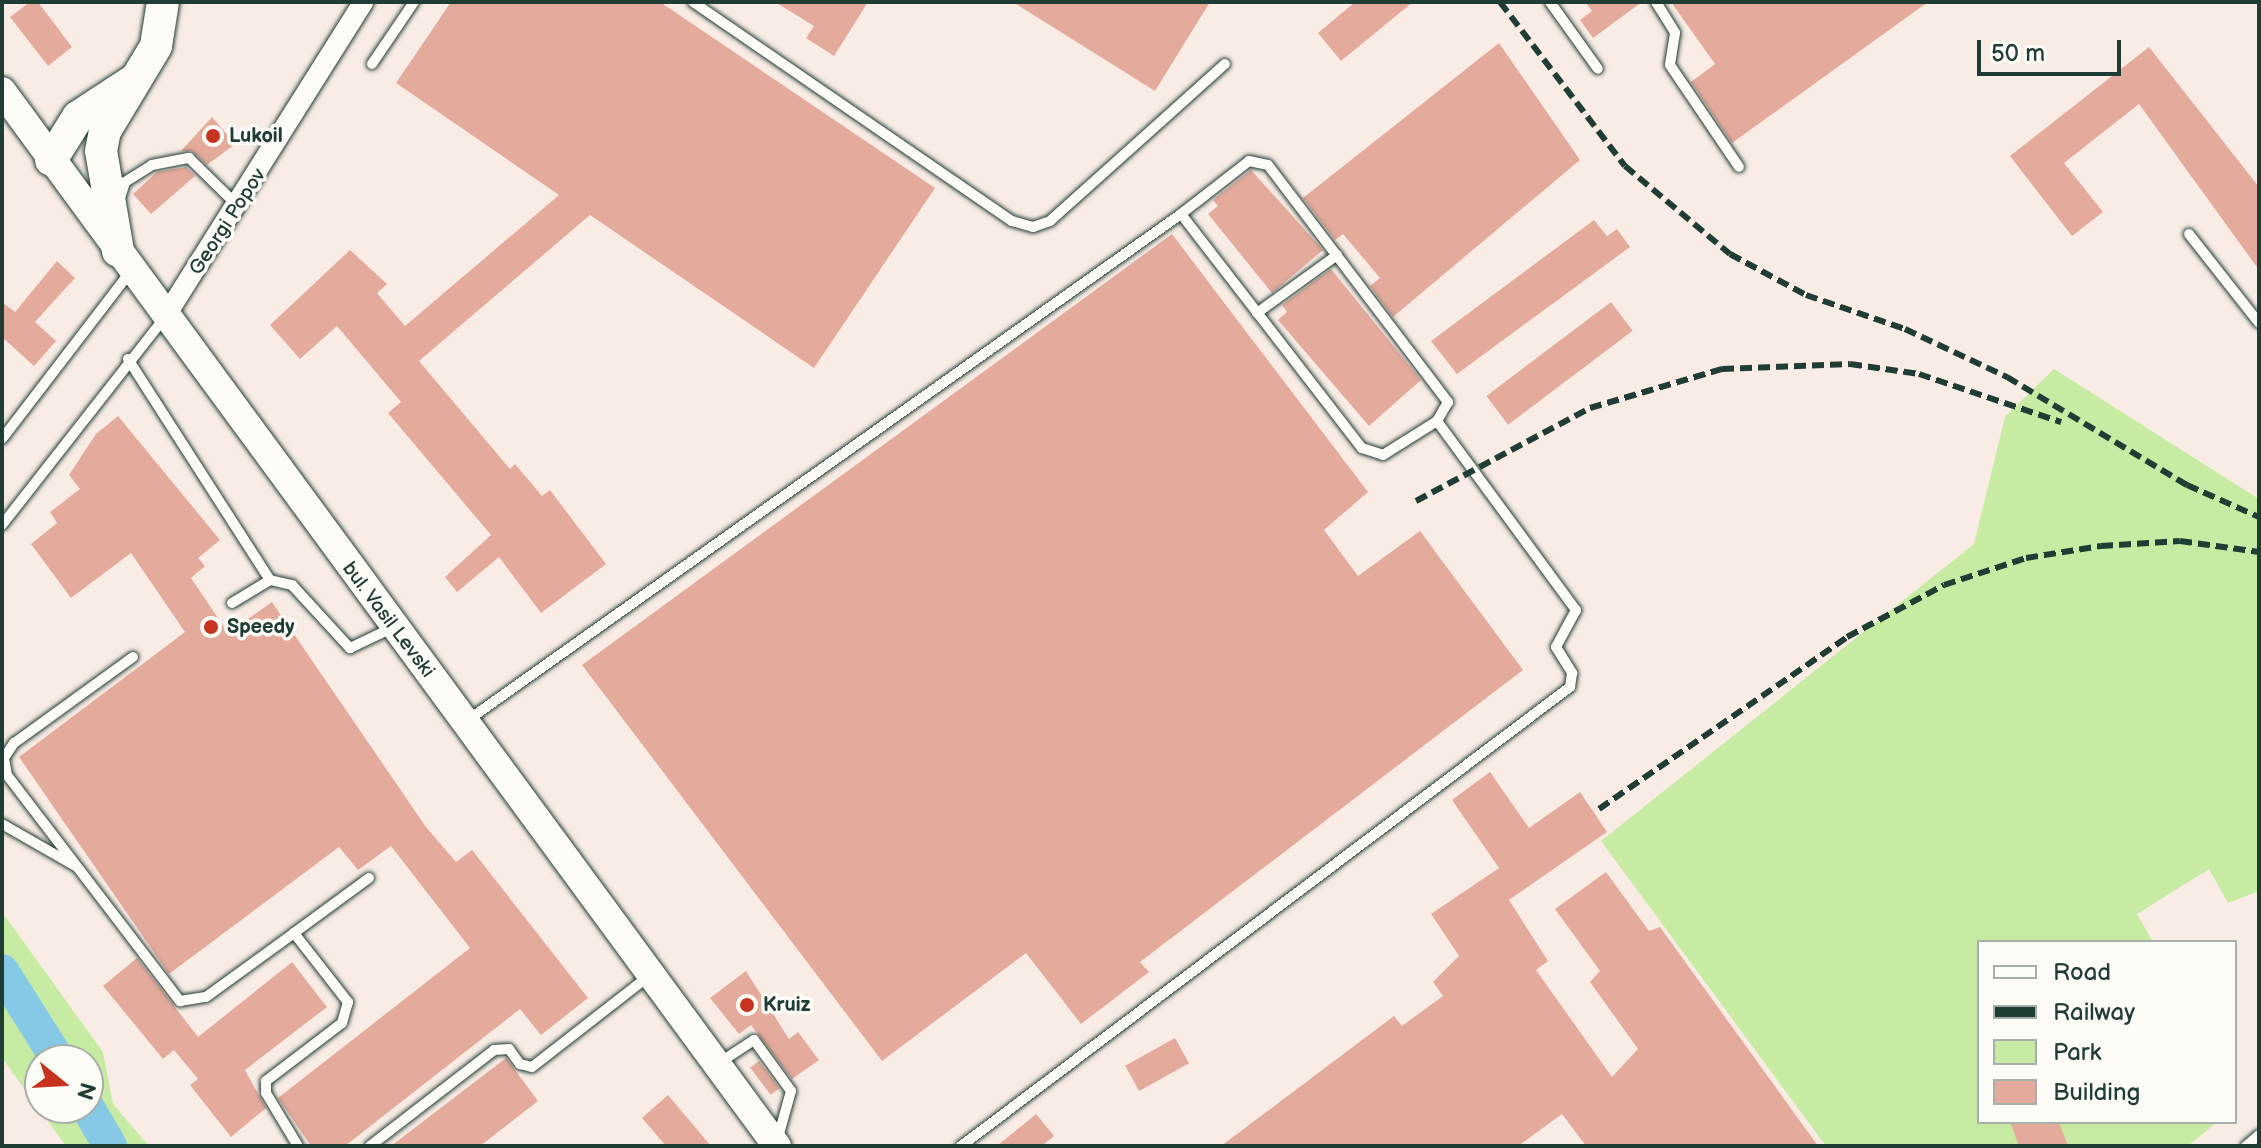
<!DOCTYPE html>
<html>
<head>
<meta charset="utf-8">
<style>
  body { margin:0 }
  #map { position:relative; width:2261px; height:1148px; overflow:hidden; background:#f8ece5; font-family:"Balsamiq Sans",sans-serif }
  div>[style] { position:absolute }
  .green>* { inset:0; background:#c8eba4 }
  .river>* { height:34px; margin:-17px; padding:0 17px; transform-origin:17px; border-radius:17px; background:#86c9e7 }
  .building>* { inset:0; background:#e4ab9d; transform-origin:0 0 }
  .roads { filter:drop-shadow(0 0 2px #1f3d34) drop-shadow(0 0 2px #1f3d34) }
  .lane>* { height:10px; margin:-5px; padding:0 5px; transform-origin:5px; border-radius:5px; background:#fdfcf7 }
  .street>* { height:20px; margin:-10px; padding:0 10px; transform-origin:10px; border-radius:10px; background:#fdfcf7 }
  .secondary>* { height:28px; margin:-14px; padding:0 14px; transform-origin:14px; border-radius:14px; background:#fdfcf7 }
  .primary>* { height:32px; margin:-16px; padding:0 16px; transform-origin:16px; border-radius:16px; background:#fdfcf7 }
  .rail>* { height:6px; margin-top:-3px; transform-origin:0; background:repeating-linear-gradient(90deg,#1f3d34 0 12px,transparent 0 18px) }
  .dots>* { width:22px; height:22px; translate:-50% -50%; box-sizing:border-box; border:4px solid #fdfcf7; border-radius:50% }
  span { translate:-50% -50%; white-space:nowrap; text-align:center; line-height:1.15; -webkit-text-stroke:7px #fdfcf7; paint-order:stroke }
  .poi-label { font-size:20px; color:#1f3d34; font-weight:700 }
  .left { translate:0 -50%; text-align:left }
  .street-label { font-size:20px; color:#1f3d34 }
  .frame { position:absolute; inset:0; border:4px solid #1f3d34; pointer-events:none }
  .legend { position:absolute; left:1977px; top:940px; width:260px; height:184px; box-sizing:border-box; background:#fdfcf7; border:2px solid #a4b0a9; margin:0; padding:10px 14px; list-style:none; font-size:24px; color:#1f3d34 }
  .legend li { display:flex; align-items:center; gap:16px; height:40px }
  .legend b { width:40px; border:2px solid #a4b0a9 }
  .north { position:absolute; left:24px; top:1044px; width:80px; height:80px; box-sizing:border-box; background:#fdfcf7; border:2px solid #a4b0a9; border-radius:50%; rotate:108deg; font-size:22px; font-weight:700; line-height:32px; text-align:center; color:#1f3d34 }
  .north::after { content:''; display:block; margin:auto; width:28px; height:36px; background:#c8321e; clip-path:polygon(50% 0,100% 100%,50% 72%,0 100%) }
  .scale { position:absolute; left:1977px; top:40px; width:144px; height:36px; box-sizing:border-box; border:4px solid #1f3d34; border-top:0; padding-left:10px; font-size:24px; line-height:28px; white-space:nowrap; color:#1f3d34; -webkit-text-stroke:6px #fdfcf7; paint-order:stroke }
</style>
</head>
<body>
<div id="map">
  <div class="green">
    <i style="clip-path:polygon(2054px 369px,2259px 499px,2259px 891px,2228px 903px,2209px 869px,2137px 914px,2153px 942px,1979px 942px,1979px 1122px,2217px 1122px,2188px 1146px,1826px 1146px,1601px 841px,1974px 544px,2005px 417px)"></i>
    <i style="clip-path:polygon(evenodd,2px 912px,103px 1052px,113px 1104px,149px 1146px,66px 1146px,2px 1058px,2px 912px,40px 1060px,88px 1060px,88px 1108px,40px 1108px,40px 1060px)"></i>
  </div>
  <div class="river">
    <i style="left:2px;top:971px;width:105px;rotate:57.8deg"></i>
    <i style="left:88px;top:1108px;width:44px;rotate:59.9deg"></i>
  </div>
  <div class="building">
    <i style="clip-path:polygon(30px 2px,38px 2px,72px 47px,48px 66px,10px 17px)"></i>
    <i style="clip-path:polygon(451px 2px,660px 2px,935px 188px,814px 368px,590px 215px,419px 361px,510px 469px,515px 464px,542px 496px,550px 490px,606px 564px,541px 613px,499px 557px,457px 592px,445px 577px,491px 535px,388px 413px,401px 402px,337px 326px,300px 359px,270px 325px,350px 250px,387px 284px,377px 293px,405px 326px,559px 195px,396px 83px)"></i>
    <i style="clip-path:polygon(775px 2px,868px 2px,834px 56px,806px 38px,814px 26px)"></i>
    <i style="clip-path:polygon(1013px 2px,1210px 2px,1155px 91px)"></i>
    <i style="clip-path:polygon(1355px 2px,1413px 2px,1341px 61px,1318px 33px)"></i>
    <i style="clip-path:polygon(1585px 2px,1642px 2px,1593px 38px,1580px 20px,1592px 11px)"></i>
    <i style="clip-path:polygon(1671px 2px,1928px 2px,1732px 143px,1691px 82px,1715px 64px)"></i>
    <i style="clip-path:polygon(1499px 43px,1580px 160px,1393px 317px,1370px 286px,1380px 278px,1343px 234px,1335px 240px,1303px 198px)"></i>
    <i style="clip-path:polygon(2149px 47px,2259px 187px,2259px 270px,2139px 104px,2064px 163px,2103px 212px,2072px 236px,2010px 156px)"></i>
    <i style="clip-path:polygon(212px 117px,235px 144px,207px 165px,192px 151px,181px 151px)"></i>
    <i style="clip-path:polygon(186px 167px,195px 176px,151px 214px,133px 194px,157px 172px)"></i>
    <i style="clip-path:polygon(1251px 170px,1323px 250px,1272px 293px,1208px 214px,1218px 206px,1213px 200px)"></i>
    <i style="clip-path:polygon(1594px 220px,1607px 236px,1617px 229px,1630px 247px,1457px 374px,1431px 341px)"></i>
    <i style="clip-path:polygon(1172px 234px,1368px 492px,1324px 530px,1358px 576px,1420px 531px,1523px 670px,1140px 962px,1149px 972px,1081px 1024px,1026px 953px,882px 1061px,582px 665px)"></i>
    <i style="clip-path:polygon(57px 261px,75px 278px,35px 322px,56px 341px,34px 366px,2px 337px,2px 302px,15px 312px)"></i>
    <i style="clip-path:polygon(1331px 269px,1421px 380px,1369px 426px,1278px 320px,1287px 312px,1282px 305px)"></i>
    <i style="left:1611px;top:302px;width:36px;height:156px;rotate:53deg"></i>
    <i style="clip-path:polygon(118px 416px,220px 540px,198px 558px,205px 566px,191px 578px,228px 633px,272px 602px,426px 827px,456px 862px,472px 850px,588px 998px,541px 1035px,520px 1009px,345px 1146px,311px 1146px,278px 1098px,470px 948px,391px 846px,358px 870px,339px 847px,169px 974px,19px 757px,185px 632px,131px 553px,71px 598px,31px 544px,57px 523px,50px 512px,80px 489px,69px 475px,96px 434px)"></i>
    <i style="clip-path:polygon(1490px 772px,1529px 828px,1580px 792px,1607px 832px,1509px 900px,1548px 961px,1536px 970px,1612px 1077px,1638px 1049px,1590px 982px,1600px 971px,1555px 909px,1606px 872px,1649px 931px,1660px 927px,1818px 1146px,1586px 1146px,1562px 1114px,1518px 1146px,1221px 1146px,1394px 1016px,1402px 1026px,1443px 996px,1433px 982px,1459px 956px,1431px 914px,1499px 868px,1452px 800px)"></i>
    <i style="clip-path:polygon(137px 958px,198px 1037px,292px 962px,327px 1007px,245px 1070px,266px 1108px,231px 1137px,190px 1085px,198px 1079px,174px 1050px,163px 1059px,103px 986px)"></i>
    <i style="clip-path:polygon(746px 971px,789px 1039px,798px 1032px,819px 1060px,792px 1079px,751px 1025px,739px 1034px,710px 998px)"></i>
    <i style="left:1175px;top:1038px;width:29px;height:57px;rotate:61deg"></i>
    <i style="clip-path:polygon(506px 1058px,538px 1101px,480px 1146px,391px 1146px)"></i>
    <i style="left:759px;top:1061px;width:34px;height:11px;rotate:53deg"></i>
    <i style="clip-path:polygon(668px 1095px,711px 1146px,666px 1146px,642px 1118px)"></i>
    <i style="clip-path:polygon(1036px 1114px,1054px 1136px,1042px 1146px,997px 1146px)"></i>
    <i style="clip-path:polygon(2010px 1122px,2059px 1122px,2068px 1146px,2019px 1146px)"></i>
  </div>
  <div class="roads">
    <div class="lane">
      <i style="left:693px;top:2px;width:387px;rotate:34.5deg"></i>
      <i style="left:1012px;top:221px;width:22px;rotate:16deg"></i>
      <i style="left:1033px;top:227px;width:18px;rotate:-19deg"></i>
      <i style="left:1050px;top:221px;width:235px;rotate:-41.9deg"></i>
      <i style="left:1550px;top:2px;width:82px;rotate:54.4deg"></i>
      <i style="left:1656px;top:2px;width:36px;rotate:58deg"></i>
      <i style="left:1675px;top:33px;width:32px;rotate:99deg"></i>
      <i style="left:1670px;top:65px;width:123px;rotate:55.9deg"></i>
      <i style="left:372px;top:64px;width:75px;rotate:-55.9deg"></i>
      <i style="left:119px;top:201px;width:20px;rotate:-72deg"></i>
      <i style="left:125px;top:182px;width:32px;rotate:-32deg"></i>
      <i style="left:152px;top:165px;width:38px;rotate:-11deg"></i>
      <i style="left:189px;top:158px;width:67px;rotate:44.4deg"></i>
      <i style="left:1181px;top:214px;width:86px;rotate:-37.9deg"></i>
      <i style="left:1249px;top:161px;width:19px;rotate:12deg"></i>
      <i style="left:1268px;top:165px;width:298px;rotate:52.8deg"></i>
      <i style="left:1448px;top:402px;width:22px;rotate:120deg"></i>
      <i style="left:2189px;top:234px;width:113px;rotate:51.8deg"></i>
      <i style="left:1257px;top:313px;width:99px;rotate:-35.9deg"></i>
      <i style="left:128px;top:359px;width:263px;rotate:57.3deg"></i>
      <i style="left:2px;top:439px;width:210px;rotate:-52.5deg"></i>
      <i style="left:2px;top:525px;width:264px;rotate:-51.9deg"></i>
      <i style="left:232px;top:603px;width:44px;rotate:-31.2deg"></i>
      <i style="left:270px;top:580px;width:23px;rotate:13deg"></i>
      <i style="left:292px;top:585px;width:86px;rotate:47.4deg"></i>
      <i style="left:350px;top:648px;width:47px;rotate:-25.5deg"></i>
      <i style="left:133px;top:657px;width:147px;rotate:144.1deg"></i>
      <i style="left:14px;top:743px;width:18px;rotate:124deg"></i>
      <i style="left:4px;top:758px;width:17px;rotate:80deg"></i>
      <i style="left:7px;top:775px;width:285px;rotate:52.6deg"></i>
      <i style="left:180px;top:1001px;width:26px;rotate:-9deg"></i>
      <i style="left:206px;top:997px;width:109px;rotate:-36deg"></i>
      <i style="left:294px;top:933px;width:88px;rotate:52deg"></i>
      <i style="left:348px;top:1002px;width:22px;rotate:106deg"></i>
      <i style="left:342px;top:1023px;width:96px;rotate:142.7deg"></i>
      <i style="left:266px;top:1081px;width:12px;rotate:90deg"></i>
      <i style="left:266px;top:1093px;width:62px;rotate:58.9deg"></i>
      <i style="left:468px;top:720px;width:874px;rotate:-35.36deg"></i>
      <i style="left:1181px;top:214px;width:296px;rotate:52.3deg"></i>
      <i style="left:1362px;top:448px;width:22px;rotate:18deg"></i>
      <i style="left:1383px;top:455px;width:64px;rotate:-32.2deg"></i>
      <i style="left:1437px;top:421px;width:235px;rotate:53.7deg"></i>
      <i style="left:1576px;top:610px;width:42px;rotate:118.4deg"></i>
      <i style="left:1556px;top:647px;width:31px;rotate:58deg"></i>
      <i style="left:1572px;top:673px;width:14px;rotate:98deg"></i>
      <i style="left:1570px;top:687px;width:763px;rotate:142.99deg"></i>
      <i style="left:2px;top:824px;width:86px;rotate:29.8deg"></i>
      <i style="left:294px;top:933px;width:93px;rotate:-36.3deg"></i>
      <i style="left:719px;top:1063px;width:42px;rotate:-33.3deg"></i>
      <i style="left:754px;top:1040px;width:63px;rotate:54deg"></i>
      <i style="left:791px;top:1091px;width:52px;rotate:105.6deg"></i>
      <i style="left:370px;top:1146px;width:157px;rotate:-37.7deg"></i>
      <i style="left:494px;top:1050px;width:15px;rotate:-4deg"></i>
      <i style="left:509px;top:1049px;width:19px;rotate:54deg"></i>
      <i style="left:520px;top:1064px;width:12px;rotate:14deg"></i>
      <i style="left:532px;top:1067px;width:148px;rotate:-37.9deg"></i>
      <i style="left:2246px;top:1146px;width:17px;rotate:-40deg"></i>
    </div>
    <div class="street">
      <i style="left:165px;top:317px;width:372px;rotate:-57.8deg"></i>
    </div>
    <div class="secondary">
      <i style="left:2px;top:91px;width:1309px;rotate:53.7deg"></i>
    </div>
    <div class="primary">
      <i style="left:51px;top:160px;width:51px;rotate:-57.9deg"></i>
      <i style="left:78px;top:117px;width:69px;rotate:-33.2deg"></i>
      <i style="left:118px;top:251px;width:101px;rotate:-99.6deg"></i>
      <i style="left:101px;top:151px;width:20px;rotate:-79deg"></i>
      <i style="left:105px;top:131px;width:99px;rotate:-59deg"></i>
      <i style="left:156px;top:46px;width:45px;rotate:-81deg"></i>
    </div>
  </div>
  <div class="rail">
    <i style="left:1500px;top:2px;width:206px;rotate:52.7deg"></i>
    <i style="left:1625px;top:166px;width:137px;rotate:40deg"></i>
    <i style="left:1730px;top:254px;width:86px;rotate:28.3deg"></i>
    <i style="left:1806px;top:295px;width:105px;rotate:19deg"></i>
    <i style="left:1905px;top:329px;width:113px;rotate:25.2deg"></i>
    <i style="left:2007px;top:377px;width:210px;rotate:31deg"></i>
    <i style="left:2187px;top:485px;width:79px;rotate:24deg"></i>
    <i style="left:1416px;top:501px;width:197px;rotate:-28.1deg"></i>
    <i style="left:1590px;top:408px;width:138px;rotate:-16.5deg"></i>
    <i style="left:1722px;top:369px;width:128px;rotate:-2.2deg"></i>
    <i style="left:1850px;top:364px;width:70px;rotate:8.2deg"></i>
    <i style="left:1919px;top:374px;width:150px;rotate:18.7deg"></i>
    <i style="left:1599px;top:809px;width:302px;rotate:-34.7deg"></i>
    <i style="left:1847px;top:637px;width:110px;rotate:-28.2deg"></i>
    <i style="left:1944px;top:585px;width:86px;rotate:-18.2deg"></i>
    <i style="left:2026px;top:558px;width:76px;rotate:-9.1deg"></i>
    <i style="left:2101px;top:546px;width:79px;rotate:-3.6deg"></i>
    <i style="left:2180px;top:541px;width:80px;rotate:7.9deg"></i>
  </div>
  <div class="dots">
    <i style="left:213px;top:136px;background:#c8321e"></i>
    <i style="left:211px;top:627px;background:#c8321e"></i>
    <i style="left:747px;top:1005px;background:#c8321e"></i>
  </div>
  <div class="poi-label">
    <span class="left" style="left:229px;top:136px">Lukoil</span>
    <span class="left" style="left:227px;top:627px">Speedy</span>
    <span class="left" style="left:763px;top:1005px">Kruiz</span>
  </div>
  <div class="street-label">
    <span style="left:228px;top:222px;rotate:-57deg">Georgi Popov</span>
    <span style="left:388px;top:620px;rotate:53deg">bul. Vasil Levski</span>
  </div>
  <div class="frame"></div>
  <ul class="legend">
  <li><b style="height:10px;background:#fdfcf7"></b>Road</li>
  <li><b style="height:10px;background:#1f3d34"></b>Railway</li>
  <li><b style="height:22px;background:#c8eba4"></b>Park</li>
  <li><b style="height:22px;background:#e4ab9d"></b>Building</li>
  </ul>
  <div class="north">N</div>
  <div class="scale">50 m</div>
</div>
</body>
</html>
